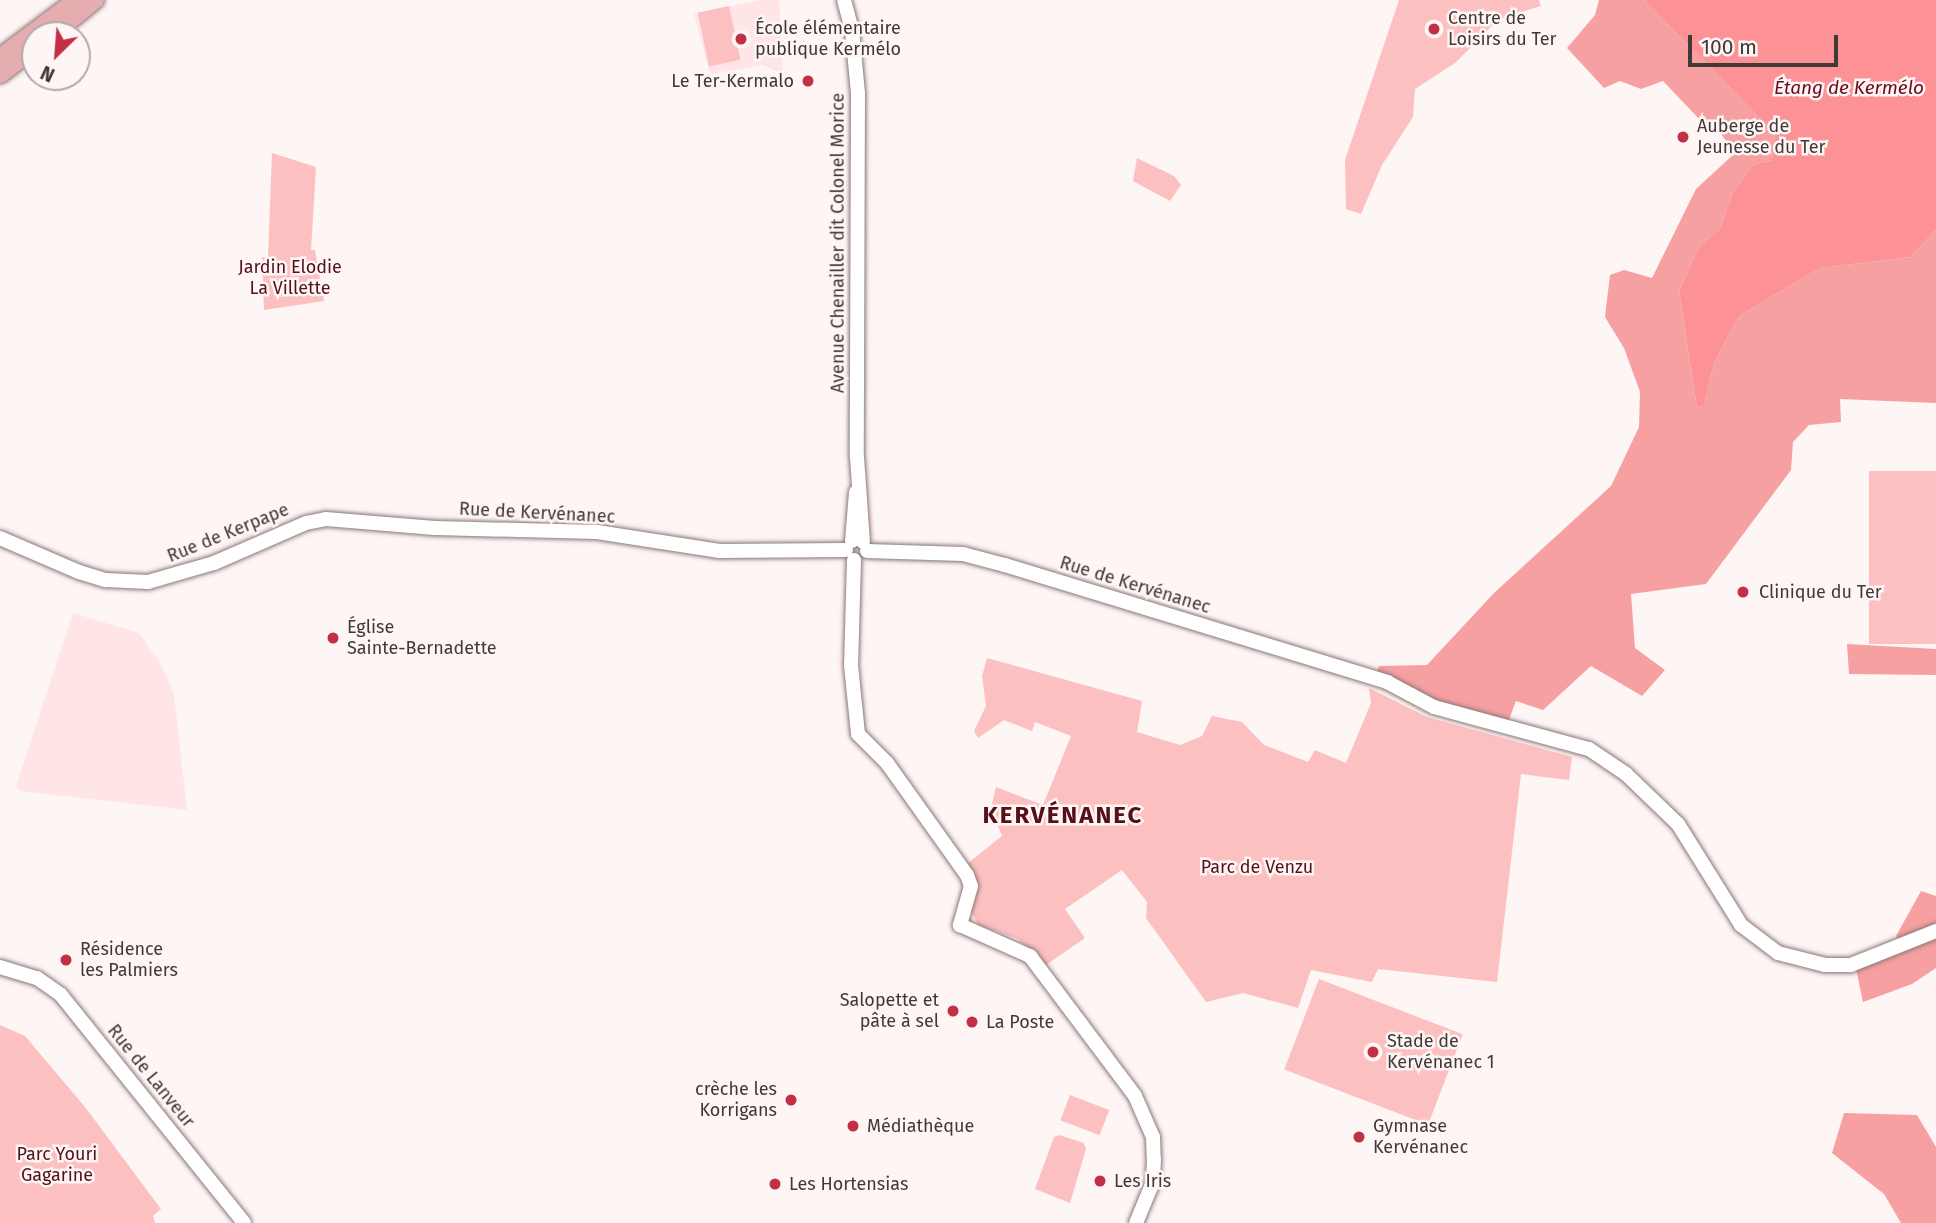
<!DOCTYPE html>
<html>
<head>
<meta charset="utf-8">
<style>
  body { margin:0 }
  #map { position:relative; width:1936px; height:1223px; overflow:hidden; background:#fef5f5; font-family:"Fira Sans",sans-serif }
  div>[style] { position:absolute }
  .built>* { inset:0; background:#ffe5e5 }
  .green>* { inset:0; background:#fdc0c0; transform-origin:0 0 }
  .forest>* { inset:0; background:#f6a0a2 }
  .water>* { inset:0; background:#fc9296 }
  .roads { filter:drop-shadow(0 0 2px #8b7777) drop-shadow(0 0 2px #8b7777) }
  .minor>* { height:14px; margin:-7px; padding:0 7px; transform-origin:7px; border-radius:7px; background:#fff }
  .major>* { height:18px; margin:-9px; padding:0 9px; transform-origin:9px; border-radius:9px; background:#e5adaf }
  .dots>* { width:19px; height:19px; translate:-50% -50%; box-sizing:border-box; border:4px solid #fef5f5; border-radius:50% }
  span { translate:-50% -50%; white-space:nowrap; text-align:center; line-height:1.15; -webkit-text-stroke:5px #fef5f5; paint-order:stroke }
  .poi-label { font-size:18px; color:#413838 }
  .left { translate:0 -50%; text-align:left }
  .right { translate:-100% -50%; text-align:right }
  .street-label { font-size:18px; color:#413838 }
  .park-label { font-size:18px; color:#53121a }
  .water-label { font-size:19px; color:#6b0c1e; font-style:italic }
  .district-label { font-size:24px; color:#55101a; font-weight:700; letter-spacing:2px }
  .north { position:absolute; left:21px; top:21px; width:70px; height:70px; box-sizing:border-box; background:#fef5f5; border:2px solid #b2a9a9; border-radius:50%; rotate:205deg; font-size:19px; font-weight:700; line-height:28px; text-align:center; color:#413838 }
  .north::after { content:''; display:block; margin:auto; width:24px; height:32px; background:#c13044; clip-path:polygon(50% 0,100% 100%,50% 72%,0 100%) }
  .scale { position:absolute; left:1688px; top:35px; width:150px; height:32px; box-sizing:border-box; border:4px solid #413838; border-top:0; padding-left:9px; font-size:21px; line-height:24px; white-space:nowrap; color:#413838; -webkit-text-stroke:5px #fef5f5; paint-order:stroke }
</style>
</head>
<body>
<div id="map">
  <div class="built">
    <i style="clip-path:polygon(761px 0,779px 0,783px 74px,763px 65px,710px 74px,694px 14px)"></i>
    <i style="clip-path:polygon(73px 613px,139px 633px,161px 664px,174px 694px,187px 810px,20px 791px,16px 786px)"></i>
  </div>
  <div class="green">
    <i style="clip-path:polygon(1399px 0,1539px 0,1541px 6px,1499px 19px,1455px 63px,1415px 89px,1413px 117px,1382px 165px,1361px 214px,1346px 209px,1345px 160px)"></i>
    <i style="left:729px;top:6px;width:55px;height:32px;rotate:78deg"></i>
    <i style="clip-path:polygon(272px 153px,316px 167px,311px 250px,315px 250px,324px 301px,264px 310px,262px 257px,268px 257px)"></i>
    <i style="clip-path:polygon(1137px 158px,1174px 176px,1181px 185px,1170px 201px,1133px 181px)"></i>
    <i style="left:1936px;top:471px;width:173px;height:67px;rotate:90deg"></i>
    <i style="clip-path:polygon(987px 658px,1142px 701px,1137px 732px,1180px 745px,1202px 736px,1212px 716px,1242px 722px,1264px 745px,1308px 762px,1315px 750px,1346px 763px,1371px 703px,1369px 688px,1427px 717px,1572px 757px,1569px 780px,1521px 774px,1497px 982px,1378px 969px,1372px 982px,1311px 970px,1298px 1008px,1243px 993px,1206px 1002px,1146px 918px,1147px 902px,1122px 870px,1065px 909px,1085px 938px,1046px 965px,1018px 939px,978px 925px,971px 911px,977px 882px,968px 863px,1002px 836px,991px 808px,996px 787px,1043px 805px,1071px 736px,1035px 722px,1032px 731px,1004px 720px,978px 738px,974px 731px,986px 706px,982px 676px)"></i>
    <i style="left:1319px;top:979px;width:154px;height:97px;rotate:21deg"></i>
    <i style="clip-path:polygon(0 1025px,25px 1036px,85px 1107px,161px 1209px,153px 1216px,155px 1223px,0 1223px)"></i>
    <i style="left:1070px;top:1095px;width:42px;height:27px;rotate:21deg"></i>
    <i style="clip-path:polygon(1059px 1135px,1084px 1143px,1086px 1149px,1070px 1203px,1035px 1189px,1054px 1137px)"></i>
  </div>
  <div class="forest">
    <i style="clip-path:polygon(1599px 0,1644px 0,1775px 134px,1772px 160px,1753px 165px,1732px 194px,1720px 229px,1699px 247px,1679px 291px,1697px 408px,1704px 405px,1714px 363px,1739px 316px,1820px 268px,1910px 257px,1936px 230px,1936px 403px,1840px 399px,1841px 422px,1809px 425px,1793px 442px,1791px 470px,1706px 584px,1631px 594px,1635px 648px,1665px 670px,1642px 696px,1591px 666px,1543px 710px,1516px 701px,1508px 722px,1438px 701px,1377px 672px,1379px 666px,1427px 665px,1494px 593px,1611px 486px,1639px 427px,1640px 392px,1624px 348px,1605px 317px,1610px 275px,1624px 270px,1652px 278px,1696px 189px,1735px 153px,1718px 130px,1702px 122px,1663px 81px,1641px 89px,1620px 81px,1604px 88px,1567px 48px,1595px 15px)"></i>
    <i style="clip-path:polygon(1847px 644px,1936px 649px,1936px 675px,1849px 674px)"></i>
    <i style="clip-path:polygon(1921px 891px,1936px 896px,1936px 968px,1912px 984px,1863px 1002px,1856px 969px,1903px 951px,1896px 936px)"></i>
    <i style="clip-path:polygon(1844px 1113px,1917px 1115px,1936px 1147px,1936px 1223px,1901px 1223px,1884px 1194px,1832px 1153px)"></i>
  </div>
  <div class="water">
    <i style="clip-path:polygon(1644px 0,1936px 0,1936px 230px,1910px 257px,1820px 268px,1739px 316px,1714px 363px,1704px 405px,1697px 408px,1679px 291px,1699px 247px,1720px 229px,1732px 194px,1753px 165px,1772px 160px,1775px 134px)"></i>
  </div>
  <div class="roads">
    <div class="minor">
      <i style="left:844px;top:0;width:31px;rotate:75deg"></i>
      <i style="left:852px;top:30px;width:64px;rotate:84.6deg"></i>
      <i style="left:858px;top:94px;width:363px;rotate:90.2deg"></i>
      <i style="left:857px;top:457px;width:85px;rotate:86deg"></i>
      <i style="left:0;top:538px;width:86px;rotate:23.3deg"></i>
      <i style="left:79px;top:572px;width:28px;rotate:17deg"></i>
      <i style="left:106px;top:580px;width:42px;rotate:2.7deg"></i>
      <i style="left:148px;top:582px;width:69px;rotate:-16.1deg"></i>
      <i style="left:214px;top:563px;width:100px;rotate:-23.5deg"></i>
      <i style="left:306px;top:523px;width:20px;rotate:-11deg"></i>
      <i style="left:326px;top:519px;width:109px;rotate:4.7deg"></i>
      <i style="left:435px;top:528px;width:162px;rotate:1.4deg"></i>
      <i style="left:597px;top:532px;width:124px;rotate:8.8deg"></i>
      <i style="left:720px;top:551px;width:126px;rotate:-0.5deg"></i>
      <i style="left:852px;top:541px;width:49px;rotate:-85.3deg"></i>
      <i style="left:867px;top:551px;width:96px;rotate:1.8deg"></i>
      <i style="left:963px;top:554px;width:43px;rotate:14.7deg"></i>
      <i style="left:1005px;top:565px;width:400px;rotate:17deg"></i>
      <i style="left:1387px;top:682px;width:53px;rotate:28deg"></i>
      <i style="left:1434px;top:707px;width:161px;rotate:15.2deg"></i>
      <i style="left:1589px;top:749px;width:45px;rotate:34deg"></i>
      <i style="left:1626px;top:774px;width:72px;rotate:43.9deg"></i>
      <i style="left:1678px;top:824px;width:119px;rotate:58deg"></i>
      <i style="left:1741px;top:925px;width:46px;rotate:37.1deg"></i>
      <i style="left:1778px;top:953px;width:49px;rotate:14.3deg"></i>
      <i style="left:1825px;top:965px;width:26px"></i>
      <i style="left:1851px;top:965px;width:92px;rotate:-21.8deg"></i>
      <i style="left:854px;top:560px;width:105px;rotate:91.6deg"></i>
      <i style="left:851px;top:665px;width:69px;rotate:84.2deg"></i>
      <i style="left:858px;top:734px;width:41px;rotate:45deg"></i>
      <i style="left:887px;top:763px;width:138px;rotate:54.5deg"></i>
      <i style="left:967px;top:875px;width:12px;rotate:70deg"></i>
      <i style="left:971px;top:886px;width:41px;rotate:105.8deg"></i>
      <i style="left:960px;top:925px;width:77px;rotate:23.9deg"></i>
      <i style="left:1030px;top:956px;width:175px;rotate:53.1deg"></i>
      <i style="left:1135px;top:1096px;width:45px;rotate:66.3deg"></i>
      <i style="left:1153px;top:1137px;width:23px;rotate:88deg"></i>
      <i style="left:1154px;top:1160px;width:22px;rotate:93deg"></i>
      <i style="left:1153px;top:1182px;width:44px;rotate:112.5deg"></i>
      <i style="left:0;top:967px;width:39px;rotate:17deg"></i>
      <i style="left:37px;top:978px;width:29px;rotate:35deg"></i>
      <i style="left:61px;top:995px;width:292px;rotate:51.2deg"></i>
    </div>
    <div class="major">
      <i style="left:70px;top:20px;width:32px;rotate:-39deg"></i>
      <i style="left:0;top:58px;width:96px;rotate:-37deg"></i>
      <i style="left:0;top:74px;width:35px;rotate:-37deg"></i>
    </div>
  </div>
  <div class="dots">
    <i style="left:1434px;top:29px;background:#c13044"></i>
    <i style="left:741px;top:39px;background:#c13044"></i>
    <i style="left:808px;top:81px;background:#c13044"></i>
    <i style="left:1683px;top:137px;background:#c13044"></i>
    <i style="left:1743px;top:592px;background:#c13044"></i>
    <i style="left:333px;top:638px;background:#c13044"></i>
    <i style="left:66px;top:960px;background:#c13044"></i>
    <i style="left:953px;top:1011px;background:#c13044"></i>
    <i style="left:972px;top:1022px;background:#c13044"></i>
    <i style="left:1373px;top:1052px;background:#c13044"></i>
    <i style="left:791px;top:1100px;background:#c13044"></i>
    <i style="left:853px;top:1126px;background:#c13044"></i>
    <i style="left:1359px;top:1137px;background:#c13044"></i>
    <i style="left:1100px;top:1181px;background:#c13044"></i>
    <i style="left:775px;top:1184px;background:#c13044"></i>
  </div>
  <div class="poi-label">
    <span class="left" style="left:1448px;top:29px">Centre de<br>Loisirs du Ter</span>
    <span class="left" style="left:755px;top:39px">École élémentaire<br>publique Kermélo</span>
    <span class="right" style="left:794px;top:81px">Le Ter-Kermalo</span>
    <span class="left" style="left:1697px;top:137px">Auberge de<br>Jeunesse du Ter</span>
    <span class="left" style="left:1759px;top:592px">Clinique du Ter</span>
    <span class="left" style="left:347px;top:638px">Église<br>Sainte-Bernadette</span>
    <span class="left" style="left:80px;top:960px">Résidence<br>les Palmiers</span>
    <span class="right" style="left:939px;top:1011px">Salopette et<br>pâte à sel</span>
    <span class="left" style="left:986px;top:1022px">La Poste</span>
    <span class="left" style="left:1387px;top:1052px">Stade de<br>Kervénanec 1</span>
    <span class="right" style="left:777px;top:1100px">crèche les<br>Korrigans</span>
    <span class="left" style="left:867px;top:1126px">Médiathèque</span>
    <span class="left" style="left:1373px;top:1137px">Gymnase<br>Kervénanec</span>
    <span class="left" style="left:1114px;top:1181px">Les Iris</span>
    <span class="left" style="left:789px;top:1184px">Les Hortensias</span>
  </div>
  <div class="street-label">
    <span style="left:838px;top:243px;rotate:-90deg">Avenue Chenailler dit Colonel Morice</span>
    <span style="left:537px;top:513px;rotate:3deg">Rue de Kervénanec</span>
    <span style="left:228px;top:533px;rotate:-22deg">Rue de Kerpape</span>
    <span style="left:1135px;top:585px;rotate:17deg">Rue de Kervénanec</span>
    <span style="left:151px;top:1076px;rotate:51deg">Rue de Lanveur</span>
  </div>
  <div class="park-label">
    <span style="left:290px;top:278px">Jardin Elodie<br>La Villette</span>
    <span style="left:1257px;top:867px">Parc de Venzu</span>
    <span style="left:57px;top:1165px">Parc Youri<br>Gagarine</span>
  </div>
  <div class="water-label">
    <span style="left:1849px;top:88px">Étang de Kermélo</span>
  </div>
  <div class="district-label">
    <span style="left:1063px;top:816px">KERVÉNANEC</span>
  </div>
  <div class="north">N</div>
  <div class="scale">100 m</div>
</div>
</body>
</html>
